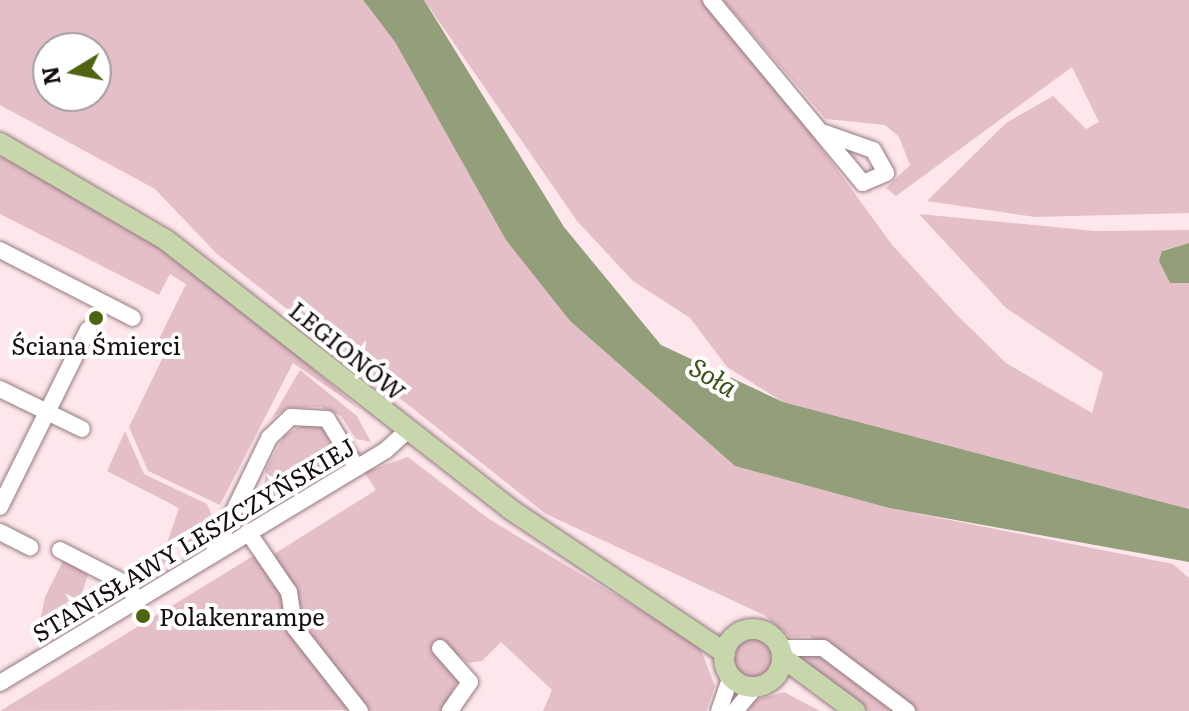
<!DOCTYPE html>
<html>
<head>
<meta charset="utf-8">
<style>
  body { margin:0 }
  #map { position:relative; width:1189px; height:711px; overflow:hidden; background:#fee7ec; font-family:Literata,serif }
  div>[style] { position:absolute }
  .green>* { inset:0; background:#e5bfc8 }
  .round { border-radius:50% }
  .water>* { inset:0; background:#929f7a }
  .roads { filter:drop-shadow(0 0 2px #93797f) drop-shadow(0 0 2px #93797f) }
  .minor>* { height:16px; margin:-8px; padding:0 8px; transform-origin:8px; border-radius:8px; background:#fff }
  .major>* { height:20px; margin:-10px; padding:0 10px; transform-origin:10px; border-radius:10px; background:#c8d6ab }
  .major>.ring { margin:-10px; padding:0; box-sizing:content-box; background:none; border:20px solid #c8d6ab; border-radius:50% }
  .dots>* { width:22px; height:22px; translate:-50% -50%; box-sizing:border-box; border:4px solid #fff; border-radius:50% }
  span { translate:-50% -50%; white-space:nowrap; text-align:center; line-height:1.15; -webkit-text-stroke:8px #fff; paint-order:stroke }
  .poi-label { font-size:24px; color:#160d0f }
  .left { translate:0 -50%; text-align:left }
  .street-label { font-size:24px; color:#160d0f }
  .water-label { font-size:26px; color:#415117; font-style:italic }
  .north { position:absolute; left:32px; top:32px; width:80px; height:80px; box-sizing:border-box; background:#fff; border:2px solid #a29e9f; border-radius:50%; rotate:260deg; font-size:22px; font-weight:700; line-height:32px; text-align:center; color:#160d0f }
  .north::after { content:''; display:block; margin:auto; width:28px; height:36px; background:#4f6410; clip-path:polygon(50% 0,100% 100%,50% 72%,0 100%) }
</style>
</head>
<body>
<div id="map">
  <div class="green">
    <i style="clip-path:polygon(evenodd,0 0,363px 0,395px 42px,507px 240px,570px 321px,735px 466px,889px 508px,1173px 564px,1189px 578px,1189px 711px,914px 711px,809px 636px,790px 637px,764px 615px,546px 514px,216px 253px,155px 189px,0 105px,0 0,48px 48px,96px 48px,96px 96px,48px 96px,48px 48px)"></i>
    <i style="clip-path:polygon(424px 0,702px 0,758px 61px,893px 246px,956px 314px,1006px 363px,1092px 413px,1103px 373px,1006px 308px,919px 214px,1095px 231px,1189px 230px,1189px 243px,1163px 250px,1169px 282px,1189px 283px,1189px 509px,783px 402px,727px 367px,690px 318px,633px 281px,577px 221px)"></i>
    <i style="clip-path:polygon(723px 0,1189px 0,1189px 213px,1035px 217px,927px 201px,1006px 123px,1053px 96px,1086px 129px,1099px 122px,1072px 67px,896px 196px,886px 188px,910px 165px,899px 137px,885px 125px,826px 119px)"></i>
    <i style="clip-path:polygon(0 156px,120px 221px,233px 300px,361px 410px,293px 363px,220px 505px,148px 471px,129px 427px,165px 353px,156px 345px,186px 284px,170px 274px,159px 295px,0 214px)"></i>
    <i style="clip-path:polygon(300px 370px,357px 416px,371px 442px,356px 439px,341px 416px,321px 407px,287px 408px,272px 418px)"></i>
    <i style="clip-path:polygon(304px 424px,325px 426px,339px 449px,336px 468px,287px 502px,277px 500px,264px 488px,266px 469px,284px 436px)"></i>
    <i style="clip-path:polygon(125px 431px,144px 474px,207px 504px,215px 523px,201px 548px,179px 539px,173px 549px,166px 546px,179px 508px,107px 471px)"></i>
    <i style="clip-path:polygon(408px 457px,489px 519px,699px 645px,715px 686px,706px 711px,543px 711px,552px 690px,501px 642px,482px 661px,468px 663px,442px 643px,460px 676px,442px 711px,370px 711px,302px 627px,274px 554px,376px 490px,364px 472px)"></i>
    <i style="clip-path:polygon(164px 550px,171px 553px,166px 563px,134px 582px,129px 580px)"></i>
    <i style="clip-path:polygon(258px 553px,285px 600px,285px 623px,353px 710px,0 711px)"></i>
    <i style="clip-path:polygon(64px 559px,88px 575px,78px 604px,84px 608px,99px 585px,106px 582px,110px 592px,123px 588px,36px 641px,45px 597px)"></i>
    <i class="round" style="left:734px;top:638px;width:40px;height:40px"></i>
    <i style="clip-path:polygon(809px 647px,902px 711px,868px 711px,799px 662px,795px 654px)"></i>
    <i style="clip-path:polygon(784px 692px,820px 711px,743px 711px,752px 701px)"></i>
  </div>
  <div class="water">
    <i style="clip-path:polygon(363px 0,424px 0,564px 227px,661px 345px,783px 402px,1189px 509px,1189px 562px,889px 508px,735px 466px,570px 321px,506px 240px,395px 42px)"></i>
    <i style="clip-path:polygon(1189px 243px,1189px 283px,1170px 283px,1159px 261px,1162px 251px)"></i>
  </div>
  <div class="roads">
    <div class="minor">
      <i style="left:711px;top:0;width:238px;rotate:50.3deg"></i>
      <i style="left:863px;top:183px;width:25px;rotate:-23deg"></i>
      <i style="left:886px;top:173px;width:26px;rotate:-119deg"></i>
      <i style="left:873px;top:150px;width:51px;rotate:-160.5deg"></i>
      <i style="left:0;top:250px;width:149px;rotate:27.1deg"></i>
      <i style="left:0;top:389px;width:91px;rotate:26deg"></i>
      <i style="left:0;top:507px;width:198px;rotate:-63.6deg"></i>
      <i style="left:0;top:532px;width:34px;rotate:27deg"></i>
      <i style="left:248px;top:532px;width:73px;rotate:55.7deg"></i>
      <i style="left:289px;top:592px;width:36px;rotate:81deg"></i>
      <i style="left:295px;top:628px;width:105px;rotate:51.9deg"></i>
      <i style="left:60px;top:550px;width:76px;rotate:27.2deg"></i>
      <i style="left:128px;top:585px;width:17px;rotate:62deg"></i>
      <i style="left:214px;top:552px;width:127px;rotate:-64.2deg"></i>
      <i style="left:269px;top:438px;width:30px;rotate:-44deg"></i>
      <i style="left:291px;top:417px;width:36px;rotate:3deg"></i>
      <i style="left:327px;top:419px;width:57px;rotate:58.5deg"></i>
      <i style="left:440px;top:648px;width:45px;rotate:48.6deg"></i>
      <i style="left:470px;top:682px;width:35px;rotate:125deg"></i>
      <i style="left:780px;top:648px;width:43px"></i>
      <i style="left:823px;top:648px;width:105px;rotate:36.9deg"></i>
      <i style="left:0;top:683px;width:451px;rotate:-31.1deg"></i>
      <i style="left:386px;top:450px;width:28px;rotate:-42deg"></i>
      <i style="left:719px;top:711px;width:37px;rotate:-71deg"></i>
      <i style="left:735px;top:711px;width:31px;rotate:-50deg"></i>
    </div>
    <div class="major">
      <i style="left:0;top:143px;width:192px;rotate:30.3deg"></i>
      <i style="left:166px;top:240px;width:437px;rotate:38deg"></i>
      <i style="left:510px;top:509px;width:259px;rotate:33.8deg"></i>
      <i class="ring" style="left:724px;top:629px;width:38px;height:38px"></i>
      <i style="left:782px;top:657px;width:91px;rotate:36.5deg"></i>
    </div>
  </div>
  <div class="dots">
    <i style="left:96px;top:318px;background:#4f6410"></i>
    <i style="left:143px;top:616px;background:#4f6410"></i>
  </div>
  <div class="poi-label">
    <span style="left:96px;top:345px">Ściana Śmierci</span>
    <span class="left" style="left:159px;top:616px">Polakenrampe</span>
  </div>
  <div class="street-label">
    <span style="left:348px;top:350px;rotate:39deg">LEGIONÓW</span>
    <span style="left:193px;top:539px;rotate:-31deg">STANISŁAWY LESZCZYŃSKIEJ</span>
  </div>
  <div class="water-label">
    <span style="left:714px;top:376px;rotate:31deg">Soła</span>
  </div>
  <div class="north">N</div>
</div>
</body>
</html>
